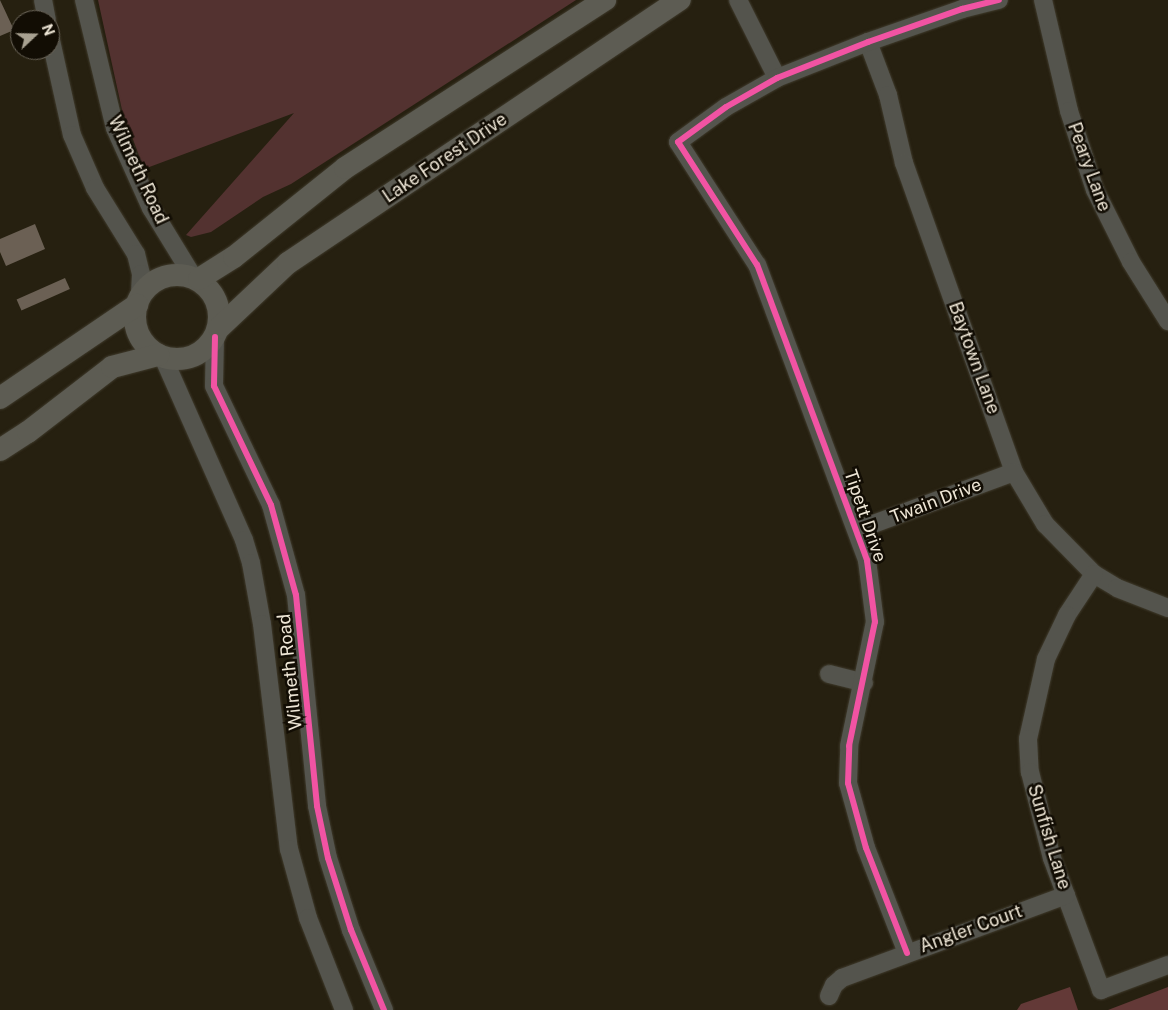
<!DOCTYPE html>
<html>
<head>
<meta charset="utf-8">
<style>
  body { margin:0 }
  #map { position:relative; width:1168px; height:1010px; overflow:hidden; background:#262010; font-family:"Public Sans",sans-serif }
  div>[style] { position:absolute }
  .green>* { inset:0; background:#533230 }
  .forest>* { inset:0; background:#633937 }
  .building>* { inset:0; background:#6b6054; transform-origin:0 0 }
  .roads { filter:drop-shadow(0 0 1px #403b2d) drop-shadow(0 0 1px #403b2d) }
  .minor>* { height:18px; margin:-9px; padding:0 9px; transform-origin:9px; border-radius:9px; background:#54544d }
  .major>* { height:22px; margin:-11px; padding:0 11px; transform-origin:11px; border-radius:11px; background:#5d5c53 }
  .major>.ring { margin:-11px; padding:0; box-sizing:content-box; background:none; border:22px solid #5d5c53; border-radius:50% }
  .cycleway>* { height:6px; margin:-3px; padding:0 3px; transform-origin:3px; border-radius:3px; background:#f153a3 }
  span { translate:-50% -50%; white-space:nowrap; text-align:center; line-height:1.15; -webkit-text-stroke:5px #120d04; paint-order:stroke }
  .street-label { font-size:18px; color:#eee6d6 }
  .north { position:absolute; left:10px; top:10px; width:50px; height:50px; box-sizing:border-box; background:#120d04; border:1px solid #6a6458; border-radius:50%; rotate:69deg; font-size:14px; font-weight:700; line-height:20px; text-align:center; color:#eee6d6 }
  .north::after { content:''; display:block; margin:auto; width:18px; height:22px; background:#a8a191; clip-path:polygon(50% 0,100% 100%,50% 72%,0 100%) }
</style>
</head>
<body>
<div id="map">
  <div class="green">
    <i style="clip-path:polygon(98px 0,576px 0,291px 184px,263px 197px,211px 232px,191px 237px,186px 235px,294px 113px,144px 169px,122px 110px)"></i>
  </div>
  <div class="forest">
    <i style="clip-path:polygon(1070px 987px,1078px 1010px,1017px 1010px,1021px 1004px)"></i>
    <i style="clip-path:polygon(1168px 987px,1168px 1010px,1108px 1010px)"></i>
  </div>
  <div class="building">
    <i style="clip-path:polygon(0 0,14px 30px,0 36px)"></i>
    <i style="clip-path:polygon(35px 224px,45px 249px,6px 266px,0 252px,0 239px)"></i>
    <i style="left:65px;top:278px;width:12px;height:53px;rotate:66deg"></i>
  </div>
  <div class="roads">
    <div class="minor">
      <i style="left:43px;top:0;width:20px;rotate:79deg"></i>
      <i style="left:84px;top:0;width:132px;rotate:76.4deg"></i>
      <i style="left:115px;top:128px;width:88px;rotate:65.8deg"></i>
      <i style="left:151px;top:208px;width:79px;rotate:58.5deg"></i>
      <i style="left:738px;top:0;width:87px;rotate:63.4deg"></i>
      <i style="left:1043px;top:0;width:114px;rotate:76.8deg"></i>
      <i style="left:1069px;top:111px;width:83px;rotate:71.8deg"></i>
      <i style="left:1095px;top:190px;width:80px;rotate:63.4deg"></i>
      <i style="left:1131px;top:262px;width:70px;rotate:57.9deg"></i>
      <i style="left:50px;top:36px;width:101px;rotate:77.5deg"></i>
      <i style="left:72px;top:135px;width:58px;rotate:66.5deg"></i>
      <i style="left:95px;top:188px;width:78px;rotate:58.2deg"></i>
      <i style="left:136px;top:254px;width:21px;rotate:76deg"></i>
      <i style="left:141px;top:274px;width:22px;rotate:93deg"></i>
      <i style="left:868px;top:42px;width:57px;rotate:69.3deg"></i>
      <i style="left:888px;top:95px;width:70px;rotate:76.8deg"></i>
      <i style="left:904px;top:163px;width:328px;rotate:70.4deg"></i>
      <i style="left:1014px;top:472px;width:61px;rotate:59.2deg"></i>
      <i style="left:1045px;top:524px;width:70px;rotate:45.6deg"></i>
      <i style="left:1094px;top:574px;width:27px;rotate:31deg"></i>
      <i style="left:1117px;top:588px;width:55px;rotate:21.4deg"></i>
      <i style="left:215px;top:337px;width:49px;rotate:91.2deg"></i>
      <i style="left:214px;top:386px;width:132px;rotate:64.4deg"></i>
      <i style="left:271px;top:505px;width:93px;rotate:74.5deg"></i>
      <i style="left:296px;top:595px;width:212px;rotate:84.3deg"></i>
      <i style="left:317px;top:806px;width:53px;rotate:78.1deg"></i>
      <i style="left:328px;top:858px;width:76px;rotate:72.3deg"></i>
      <i style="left:351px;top:930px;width:87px;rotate:67.6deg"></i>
      <i style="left:163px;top:357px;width:200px;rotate:66.1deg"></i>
      <i style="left:244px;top:540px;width:24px;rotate:73deg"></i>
      <i style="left:251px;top:563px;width:62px;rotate:79.8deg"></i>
      <i style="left:262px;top:624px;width:227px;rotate:83.2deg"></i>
      <i style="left:289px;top:849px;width:72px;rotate:74.6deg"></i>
      <i style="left:308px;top:918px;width:99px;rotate:68.6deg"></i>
      <i style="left:857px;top:530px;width:167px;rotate:-20.3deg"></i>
      <i style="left:1094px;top:574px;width:49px;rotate:123.4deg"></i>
      <i style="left:1067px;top:615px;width:49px;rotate:115.5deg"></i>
      <i style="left:1046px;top:659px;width:82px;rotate:102.7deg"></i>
      <i style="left:1028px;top:739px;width:33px;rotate:87deg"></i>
      <i style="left:1030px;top:772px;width:89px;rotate:75.7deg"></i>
      <i style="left:1052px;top:858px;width:141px;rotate:69.6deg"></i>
      <i style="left:1101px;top:990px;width:72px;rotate:-20.5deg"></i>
      <i style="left:829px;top:674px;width:36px;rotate:14deg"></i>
      <i style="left:907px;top:953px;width:113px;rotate:-111.3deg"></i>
      <i style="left:866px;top:848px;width:67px;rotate:-105.5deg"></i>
      <i style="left:848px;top:783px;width:37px;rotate:-88deg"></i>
      <i style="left:849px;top:746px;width:127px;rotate:-78.2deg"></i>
      <i style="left:875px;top:622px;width:63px;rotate:-97.4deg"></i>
      <i style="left:867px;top:560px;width:315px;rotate:-110.4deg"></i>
      <i style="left:757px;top:265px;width:146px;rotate:-122.7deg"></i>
      <i style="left:678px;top:142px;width:59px;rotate:-36.1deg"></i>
      <i style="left:726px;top:107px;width:59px;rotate:-29.6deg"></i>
      <i style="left:777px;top:78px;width:98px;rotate:-21.6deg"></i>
      <i style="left:868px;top:42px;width:100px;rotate:-19.3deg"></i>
      <i style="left:962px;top:9px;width:38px;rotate:-14deg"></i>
      <i style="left:829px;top:996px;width:12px;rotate:-66deg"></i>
      <i style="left:834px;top:985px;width:11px;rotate:-41deg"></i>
      <i style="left:842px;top:978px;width:239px;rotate:-20.3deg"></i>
    </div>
    <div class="major">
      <i class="ring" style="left:135px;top:275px;width:62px;height:62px"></i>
      <i style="left:199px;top:279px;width:41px;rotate:-32.2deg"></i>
      <i style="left:234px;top:257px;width:142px;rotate:-38.7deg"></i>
      <i style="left:345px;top:168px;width:310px;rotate:-32.9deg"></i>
      <i style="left:219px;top:328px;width:95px;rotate:-43.3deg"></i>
      <i style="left:288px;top:263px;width:472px;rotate:-33.9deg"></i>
      <i style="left:0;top:398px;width:166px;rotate:-34.2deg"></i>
      <i style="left:0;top:450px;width:33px;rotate:-33deg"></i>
      <i style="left:28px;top:432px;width:106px;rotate:-37.7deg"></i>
      <i style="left:112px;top:367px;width:48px;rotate:-14.6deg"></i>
    </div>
  </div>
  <div class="cycleway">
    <i style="left:215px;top:337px;width:49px;rotate:91.2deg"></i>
    <i style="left:214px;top:386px;width:132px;rotate:64.4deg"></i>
    <i style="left:271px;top:505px;width:93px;rotate:74.5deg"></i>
    <i style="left:296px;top:595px;width:212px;rotate:84.3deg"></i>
    <i style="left:317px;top:806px;width:53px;rotate:78.1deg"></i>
    <i style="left:328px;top:858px;width:76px;rotate:72.3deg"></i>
    <i style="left:351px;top:930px;width:87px;rotate:67.6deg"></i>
    <i style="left:907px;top:953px;width:113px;rotate:-111.3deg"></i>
    <i style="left:866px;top:848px;width:67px;rotate:-105.5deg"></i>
    <i style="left:848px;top:783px;width:37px;rotate:-88deg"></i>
    <i style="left:849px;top:746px;width:127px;rotate:-78.2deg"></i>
    <i style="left:875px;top:622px;width:63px;rotate:-97.4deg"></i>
    <i style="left:867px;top:560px;width:315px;rotate:-110.4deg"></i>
    <i style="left:757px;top:265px;width:146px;rotate:-122.7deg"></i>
    <i style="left:678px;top:142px;width:59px;rotate:-36.1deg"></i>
    <i style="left:726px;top:107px;width:59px;rotate:-29.6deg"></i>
    <i style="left:777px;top:78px;width:98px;rotate:-21.6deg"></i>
    <i style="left:868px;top:42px;width:100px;rotate:-19.3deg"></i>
    <i style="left:962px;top:9px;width:38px;rotate:-14deg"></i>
  </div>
  <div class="street-label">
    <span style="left:445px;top:158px;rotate:-34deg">Lake Forest Drive</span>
    <span style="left:1089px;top:167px;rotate:70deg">Peary Lane</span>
    <span style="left:138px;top:170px;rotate:65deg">Wilmeth Road</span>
    <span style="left:974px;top:358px;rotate:70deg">Baytown Lane</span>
    <span style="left:936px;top:501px;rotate:-21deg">Twain Drive</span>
    <span style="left:865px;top:516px;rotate:71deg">Tipett Drive</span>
    <span style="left:290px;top:672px;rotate:-96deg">Wilmeth Road</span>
    <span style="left:1049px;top:837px;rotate:73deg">Sunfish Lane</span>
    <span style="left:971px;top:929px;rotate:-20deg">Angler Court</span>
  </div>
  <div class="north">N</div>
</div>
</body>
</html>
